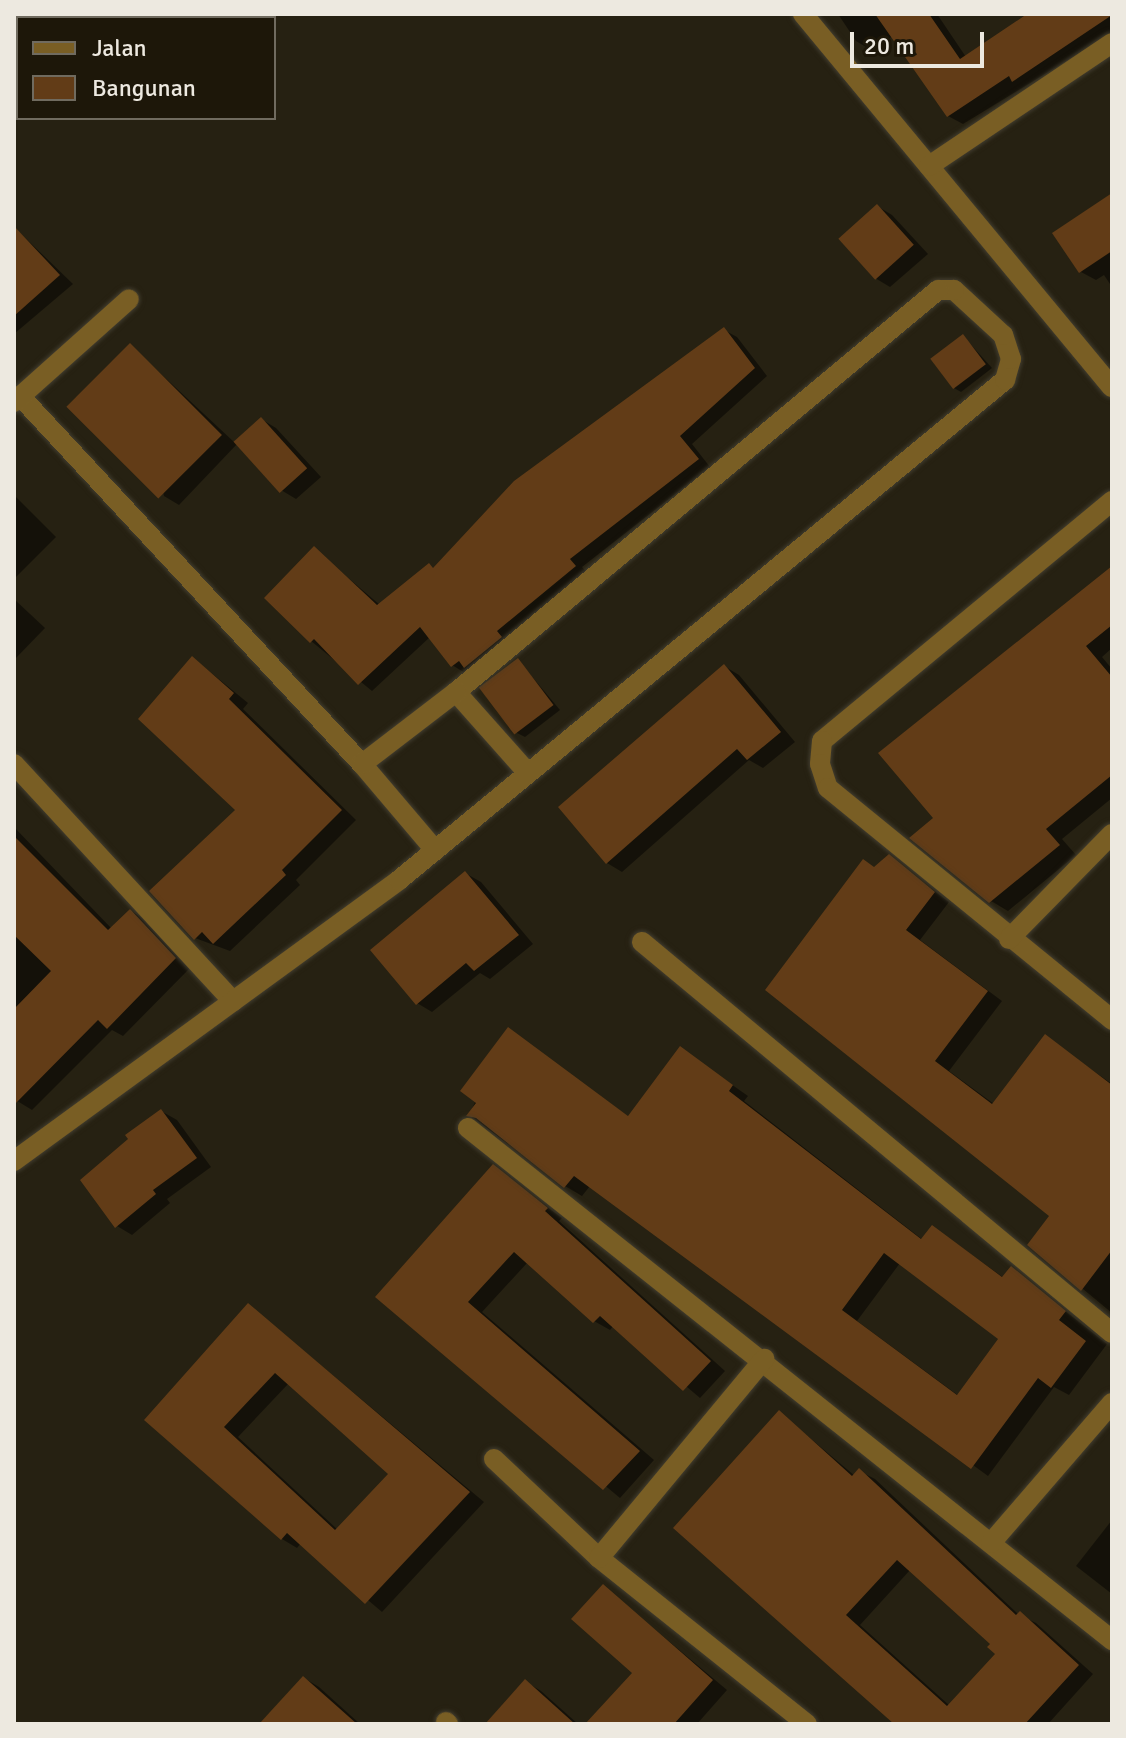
<!DOCTYPE html>
<html>
<head>
<meta charset="utf-8">
<style>
  body { margin:0 }
  #map { position:relative; width:1126px; height:1738px; overflow:hidden; background:#262112; font-family:Signika,sans-serif }
  div>[style] { position:absolute }
  .shadow>* { inset:0; background:#0007 }
  .building>* { inset:0; background:#623c17; transform-origin:0 0 }
  .roads { filter:drop-shadow(0 0 2px #423d2f) drop-shadow(0 0 2px #423d2f) }
  .street>* { height:20px; margin:-10px; padding:0 10px; transform-origin:10px; border-radius:10px; background:#795e24 }
  span { translate:-50% -50%; white-space:nowrap; text-align:center; line-height:1.15; -webkit-text-stroke:8px #1d1709; paint-order:stroke }
  .frame { position:absolute; inset:0; border:16px solid #ede9e0; pointer-events:none }
  .legend { position:absolute; left:16px; top:16px; width:260px; height:104px; box-sizing:border-box; background:#1d1709; border:2px solid #706b5f; margin:0; padding:10px 14px; list-style:none; font-size:24px; color:#ede9e0 }
  .legend li { display:flex; align-items:center; gap:16px; height:40px }
  .legend b { width:40px; border:2px solid #706b5f }
  .scale { position:absolute; left:850px; top:32px; width:134px; height:36px; box-sizing:border-box; border:4px solid #ede9e0; border-top:0; padding-left:10px; font-size:24px; line-height:28px; white-space:nowrap; color:#ede9e0; -webkit-text-stroke:6px #1d1709; paint-order:stroke }
</style>
</head>
<body>
<div id="map">
  <div class="shadow">
    <i style="clip-path:polygon(838px 14px,937px 14px,966px 57px,1031px 14px,1112px 14px,1112px 33px,963px 124px,948px 116px,893px 36px,871px 50px,856px 41px)"></i>
    <i style="clip-path:polygon(1112px 198px,1112px 287px,1104px 275px,1096px 280px,1081px 272px)"></i>
    <i style="clip-path:polygon(877px 206px,892px 215px,928px 254px,890px 287px,875px 278px)"></i>
    <i style="clip-path:polygon(14px 227px,73px 284px,14px 334px)"></i>
    <i style="clip-path:polygon(724px 330px,737px 337px,767px 376px,692px 444px,710px 467px,582px 567px,588px 574px,465px 673px,452px 665px,430px 637px,372px 691px,311px 641px,314px 549px,380px 605px,429px 566px,434px 569px)"></i>
    <i style="clip-path:polygon(963px 336px,992px 368px,961px 392px,954px 388px)"></i>
    <i style="clip-path:polygon(130px 345px,234px 442px,261px 419px,276px 428px,321px 477px,296px 499px,281px 490px,238px 443px,179px 505px,164px 496px)"></i>
    <i style="clip-path:polygon(14px 495px,56px 537px,14px 579px)"></i>
    <i style="clip-path:polygon(1112px 569px,1112px 648px,1102px 657px,1112px 669px,1112px 798px,1062px 839px,1076px 855px,1008px 911px,991px 901px,936px 818px)"></i>
    <i style="clip-path:polygon(14px 599px,45px 628px,14px 660px)"></i>
    <i style="clip-path:polygon(193px 658px,248px 703px,243px 709px,356px 820px,296px 880px,300px 885px,230px 951px,195px 938px,238px 810px)"></i>
    <i style="clip-path:polygon(518px 660px,560px 710px,525px 737px,517px 733px)"></i>
    <i style="clip-path:polygon(724px 666px,739px 675px,795px 742px,763px 768px,749px 760px,622px 872px,607px 863px)"></i>
    <i style="clip-path:polygon(14px 827px,112px 929px,131px 911px,146px 920px,190px 968px,123px 1036px,112px 1030px,32px 1110px,14px 1099px)"></i>
    <i style="clip-path:polygon(889px 857px,949px 902px,920px 940px,1002px 1001px,949px 1071px,994px 1104px,1045px 1037px,1112px 1084px,1112px 1313px,1030px 1245px,1052px 1216px,768px 990px)"></i>
    <i style="clip-path:polygon(465px 873px,481px 882px,533px 944px,490px 979px,480px 973px,432px 1012px,417px 1003px)"></i>
    <i style="clip-path:polygon(evenodd,509px 1030px,629px 1117px,681px 1049px,748px 1096px,744px 1101px,923px 1240px,933px 1227px,1004px 1278px,1012px 1269px,1107px 1344px,1069px 1395px,1054px 1387px,988px 1476px,590px 1186px,582px 1196px,565px 1186px,469px 1115px,509px 1030px,900px 1263px,1001px 1339px,959px 1396px,857px 1321px,900px 1263px)"></i>
    <i style="clip-path:polygon(161px 1111px,177px 1120px,211px 1167px,167px 1199px,170px 1203px,132px 1235px,117px 1226px,131px 1139px)"></i>
    <i style="clip-path:polygon(493px 1167px,562px 1218px,559px 1221px,725px 1371px,700px 1398px,614px 1325px,610px 1330px,594px 1321px,528px 1262px,482px 1312px,654px 1460px,620px 1498px,378px 1297px)"></i>
    <i style="clip-path:polygon(evenodd,249px 1305px,484px 1502px,382px 1612px,301px 1543px,297px 1548px,282px 1539px,147px 1420px,249px 1305px,289px 1383px,391px 1474px,338px 1530px,238px 1437px,289px 1383px)"></i>
    <i style="clip-path:polygon(evenodd,779px 1412px,855px 1476px,859px 1471px,875px 1479px,1019px 1615px,1036px 1623px,1093px 1674px,1048px 1724px,897px 1724px,676px 1528px,779px 1412px,911px 1569px,993px 1644px,997px 1654px,950px 1706px,860px 1625px,911px 1569px)"></i>
    <i style="clip-path:polygon(1112px 1520px,1112px 1594px,1076px 1566px)"></i>
    <i style="clip-path:polygon(604px 1587px,727px 1690px,697px 1724px,587px 1724px,634px 1673px)"></i>
    <i style="clip-path:polygon(304px 1678px,319px 1687px,360px 1724px,259px 1724px)"></i>
    <i style="clip-path:polygon(526px 1682px,541px 1691px,578px 1724px,510px 1724px)"></i>
  </div>
  <div class="building">
    <i style="clip-path:polygon(875px 14px,929px 14px,960px 59px,1027px 14px,1112px 15px,1012px 82px,1009px 76px,947px 117px)"></i>
    <i style="clip-path:polygon(1112px 193px,1112px 251px,1079px 273px,1052px 233px)"></i>
    <i style="left:877px;top:204px;width:55px;height:52px;rotate:48deg"></i>
    <i style="clip-path:polygon(14px 226px,60px 275px,14px 316px)"></i>
    <i style="clip-path:polygon(724px 327px,755px 368px,680px 436px,699px 459px,570px 559px,576px 566px,497px 631px,502px 637px,464px 668px,459px 661px,451px 667px,420px 627px,358px 685px,314px 639px,310px 643px,264px 598px,314px 546px,377px 605px,429px 563px,433px 568px,514px 481px)"></i>
    <i style="left:963px;top:334px;width:38px;height:41px;rotate:53deg"></i>
    <i style="left:130px;top:343px;width:130px;height:90px;rotate:45deg"></i>
    <i style="left:261px;top:417px;width:69px;height:37px;rotate:48deg"></i>
    <i style="clip-path:polygon(1112px 566px,1112px 625px,1086px 646px,1112px 677px,1112px 775px,1046px 829px,1060px 845px,989px 903px,909px 838px,933px 818px,878px 753px)"></i>
    <i style="clip-path:polygon(192px 656px,234px 693px,229px 699px,342px 810px,282px 870px,286px 875px,213px 944px,202px 932px,194px 940px,149px 891px,235px 810px,138px 719px)"></i>
    <i style="left:518px;top:658px;width:59px;height:49px;rotate:53deg"></i>
    <i style="clip-path:polygon(724px 664px,781px 732px,747px 760px,737px 749px,606px 864px,558px 807px)"></i>
    <i style="clip-path:polygon(14px 836px,108px 930px,130px 909px,176px 958px,107px 1029px,98px 1020px,14px 1105px,14px 1009px,51px 971px,14px 935px)"></i>
    <i style="clip-path:polygon(889px 854px,935px 892px,906px 930px,988px 991px,935px 1061px,992px 1104px,1045px 1034px,1112px 1085px,1112px 1250px,1081px 1291px,1027px 1245px,1049px 1216px,765px 990px,863px 859px,874px 867px)"></i>
    <i style="clip-path:polygon(465px 871px,519px 935px,474px 971px,466px 963px,416px 1005px,370px 950px)"></i>
    <i style="clip-path:polygon(evenodd,508px 1027px,628px 1116px,680px 1046px,733px 1085px,729px 1091px,921px 1239px,932px 1225px,1002px 1277px,1011px 1266px,1066px 1311px,1059px 1320px,1086px 1341px,1051px 1388px,1038px 1378px,971px 1469px,574px 1176px,564px 1188px,476px 1118px,466px 1116px,476px 1103px,460px 1091px,508px 1027px,884px 1253px,998px 1339px,957px 1395px,842px 1310px,884px 1253px)"></i>
    <i style="clip-path:polygon(161px 1109px,197px 1158px,153px 1190px,156px 1194px,115px 1228px,80px 1180px,128px 1139px,125px 1135px)"></i>
    <i style="clip-path:polygon(493px 1164px,548px 1208px,545px 1211px,711px 1361px,683px 1391px,600px 1316px,593px 1323px,514px 1252px,468px 1302px,640px 1451px,603px 1490px,375px 1297px)"></i>
    <i style="clip-path:polygon(evenodd,248px 1303px,470px 1492px,365px 1604px,287px 1533px,281px 1540px,144px 1420px,248px 1303px,275px 1373px,388px 1474px,335px 1530px,224px 1427px,275px 1373px)"></i>
    <i style="clip-path:polygon(evenodd,779px 1410px,852px 1476px,859px 1468px,1016px 1615px,1020px 1611px,1079px 1665px,1025px 1724px,894px 1724px,673px 1528px,779px 1410px,897px 1560px,990px 1644px,987px 1647px,995px 1654px,947px 1706px,846px 1615px,897px 1560px)"></i>
    <i style="clip-path:polygon(603px 1584px,713px 1680px,674px 1724px,585px 1724px,632px 1673px,571px 1619px)"></i>
    <i style="clip-path:polygon(303px 1676px,357px 1724px,259px 1724px)"></i>
    <i style="clip-path:polygon(525px 1679px,575px 1724px,485px 1724px)"></i>
  </div>
  <div class="roads">
    <div class="street">
      <i style="left:803px;top:14px;width:484px;rotate:50.4deg"></i>
      <i style="left:929px;top:166px;width:220px;rotate:-33.9deg"></i>
      <i style="left:20px;top:396px;width:502px;rotate:47.1deg"></i>
      <i style="left:362px;top:764px;width:113px;rotate:49.7deg"></i>
      <i style="left:14px;top:402px;width:154px;rotate:-41.8deg"></i>
      <i style="left:1112px;top:501px;width:376px;rotate:140.4deg"></i>
      <i style="left:822px;top:741px;width:23px;rotate:95deg"></i>
      <i style="left:820px;top:764px;width:25px;rotate:72deg"></i>
      <i style="left:828px;top:788px;width:367px;rotate:39.2deg"></i>
      <i style="left:456px;top:692px;width:108px;rotate:48.4deg"></i>
      <i style="left:14px;top:764px;width:323px;rotate:47.3deg"></i>
      <i style="left:1009px;top:939px;width:147px;rotate:-45.6deg"></i>
      <i style="left:642px;top:942px;width:611px;rotate:39.76deg"></i>
      <i style="left:468px;top:1128px;width:823px;rotate:38.49deg"></i>
      <i style="left:14px;top:1161px;width:477px;rotate:-36.1deg"></i>
      <i style="left:399px;top:880px;width:786px;rotate:-39.53deg"></i>
      <i style="left:1005px;top:380px;width:22px;rotate:-74deg"></i>
      <i style="left:1011px;top:359px;width:25px;rotate:-108deg"></i>
      <i style="left:1003px;top:335px;width:67px;rotate:-137.4deg"></i>
      <i style="left:954px;top:290px;width:16px;rotate:180deg"></i>
      <i style="left:938px;top:290px;width:628px;rotate:140.17deg"></i>
      <i style="left:456px;top:692px;width:118px;rotate:142.5deg"></i>
      <i style="left:494px;top:1459px;width:144px;rotate:43.3deg"></i>
      <i style="left:599px;top:1558px;width:266px;rotate:38.6deg"></i>
      <i style="left:991px;top:1543px;width:185px;rotate:-49.2deg"></i>
      <i style="left:599px;top:1558px;width:259px;rotate:-50.3deg"></i>
      <i style="left:446px;top:1722px;width:3px;rotate:45deg"></i>
    </div>
  </div>
  <div class="frame"></div>
  <ul class="legend">
  <li><b style="height:10px;background:#795e24"></b>Jalan</li>
  <li><b style="height:22px;background:#623c17"></b>Bangunan</li>
  </ul>
  <div class="scale">20 m</div>
</div>
</body>
</html>
